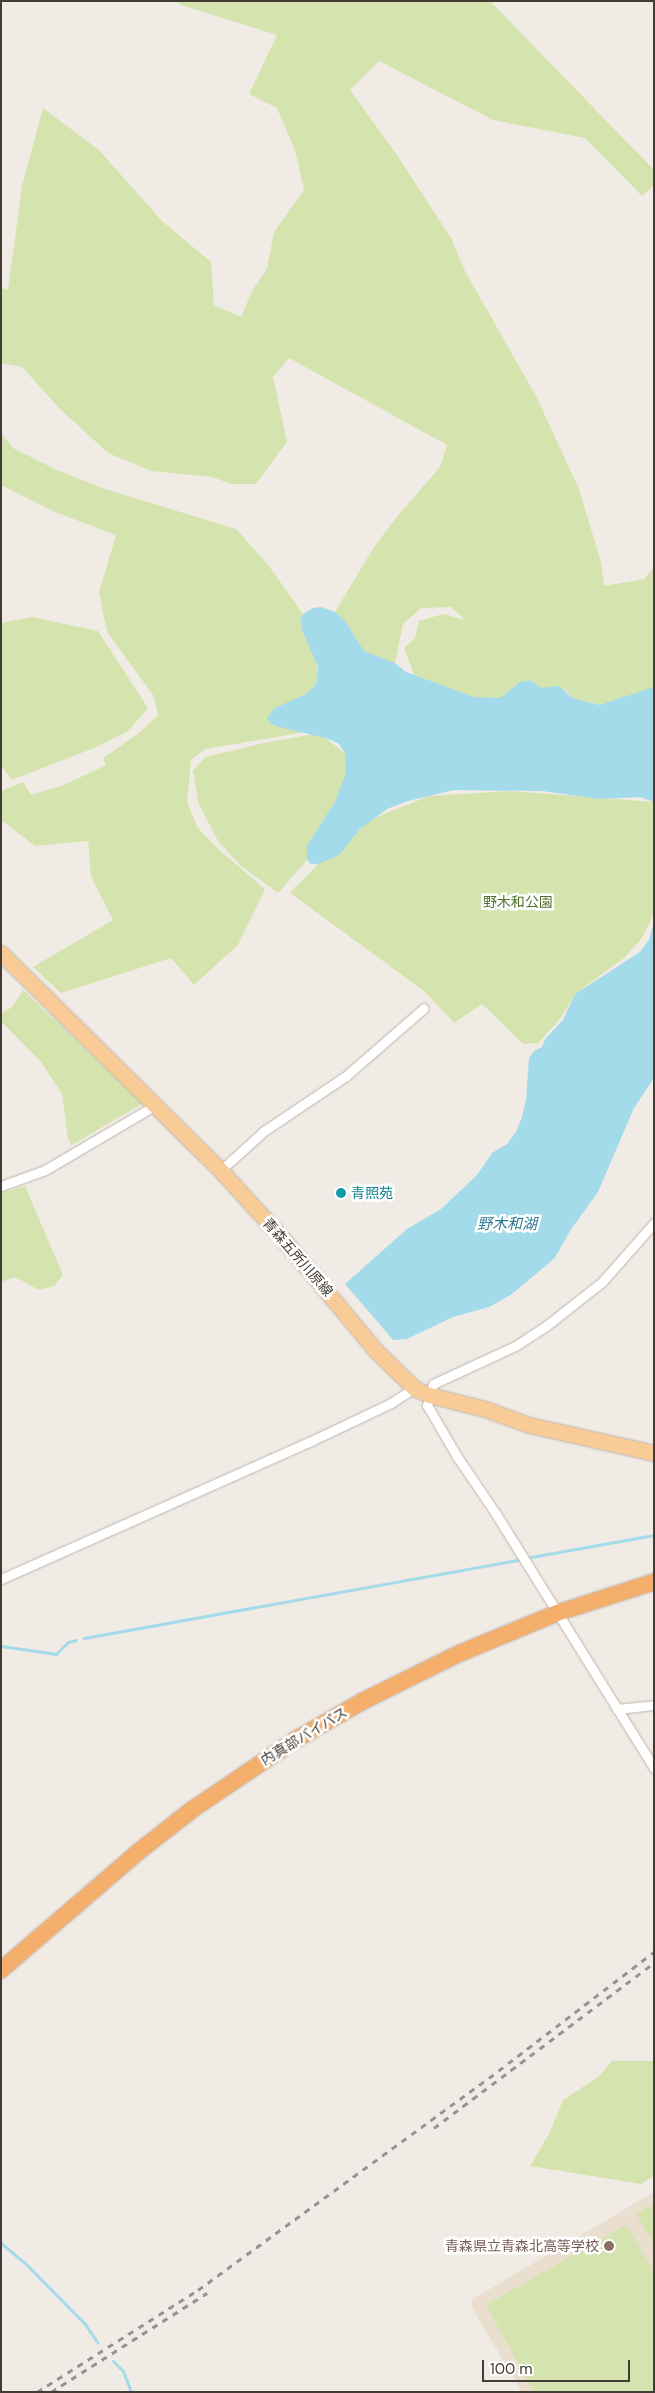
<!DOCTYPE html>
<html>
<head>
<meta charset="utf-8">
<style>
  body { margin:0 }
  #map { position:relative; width:655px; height:2393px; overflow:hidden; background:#f1ebe5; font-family:"DM Sans","Noto Sans JP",sans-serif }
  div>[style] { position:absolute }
  .education>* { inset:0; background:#eadecf }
  .green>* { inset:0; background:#d5e4af }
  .water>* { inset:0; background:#a4dbeb }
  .stream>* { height:3px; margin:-1.5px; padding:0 1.5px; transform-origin:1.5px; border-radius:1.5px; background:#a4dbeb }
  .roads { filter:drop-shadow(0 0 1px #bfb4ab) drop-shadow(0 0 1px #bfb4ab) }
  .street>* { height:9px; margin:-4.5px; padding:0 4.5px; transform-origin:4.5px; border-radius:4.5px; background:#fff }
  .primary>* { height:15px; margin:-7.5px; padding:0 7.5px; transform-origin:7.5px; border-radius:7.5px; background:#f8cb97 }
  .highway>* { height:16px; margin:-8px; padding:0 8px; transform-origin:8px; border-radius:8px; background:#f5af6c }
  .rail>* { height:3px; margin-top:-1.5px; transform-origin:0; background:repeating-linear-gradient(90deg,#949494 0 6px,transparent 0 12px) }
  .dots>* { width:14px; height:14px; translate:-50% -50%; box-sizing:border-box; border:2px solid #fff; border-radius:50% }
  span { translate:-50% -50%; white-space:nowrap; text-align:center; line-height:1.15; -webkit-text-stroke:5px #fff; paint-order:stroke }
  .park-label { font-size:14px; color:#52712c }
  .culture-label { font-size:14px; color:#0d838f }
  .left { translate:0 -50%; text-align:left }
  .street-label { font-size:14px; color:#433b35 }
  .education-label { font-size:14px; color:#785e54 }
  .right { translate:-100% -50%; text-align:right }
  .water-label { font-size:15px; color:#307a91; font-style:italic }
  .frame { position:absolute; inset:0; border:2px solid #433b35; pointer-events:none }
  .scale { position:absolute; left:482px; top:2360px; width:148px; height:22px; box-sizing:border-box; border:2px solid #433b35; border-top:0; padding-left:6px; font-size:15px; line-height:18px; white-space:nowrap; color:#433b35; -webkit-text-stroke:4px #fff; paint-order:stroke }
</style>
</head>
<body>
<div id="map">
  <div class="education">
    <i style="clip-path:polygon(654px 2192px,654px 2392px,522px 2392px,471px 2306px,473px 2299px)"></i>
  </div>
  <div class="green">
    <i style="clip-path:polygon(179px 1px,490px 1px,654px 170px,654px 185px,642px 196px,585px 138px,493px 120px,379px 61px,350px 90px,397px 155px,451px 238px,465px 271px,536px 396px,579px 489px,601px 562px,604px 586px,644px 579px,654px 567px,654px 691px,630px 695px,599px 705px,573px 698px,566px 690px,504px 696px,500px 699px,466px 697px,415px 677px,404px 648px,415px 638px,419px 621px,443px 614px,465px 620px,451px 607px,421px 608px,403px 624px,395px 663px,363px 651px,345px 621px,335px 612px,374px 547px,395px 519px,440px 467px,447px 445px,289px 358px,273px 377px,287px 442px,256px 484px,231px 484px,212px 477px,151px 471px,108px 453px,60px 409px,22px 367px,1px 363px,1px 288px,8px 290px,22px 186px,43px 108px,99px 150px,162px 221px,211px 262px,214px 305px,241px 317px,252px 291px,267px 269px,274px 232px,304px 190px,295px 150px,277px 108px,249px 94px,277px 35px,178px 4px)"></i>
    <i style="clip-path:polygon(1px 433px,13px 448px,57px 470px,102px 488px,236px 529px,269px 566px,303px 614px,300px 620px,302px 630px,315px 655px,318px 675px,316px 685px,306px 694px,291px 701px,279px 727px,306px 732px,205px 749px,191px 760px,187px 802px,198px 828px,219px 850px,265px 889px,238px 945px,194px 985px,171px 958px,61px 993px,33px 967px,113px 920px,91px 877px,88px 841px,35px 846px,1px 820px,1px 791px,23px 782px,31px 795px,64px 785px,106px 765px,103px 758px,139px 733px,158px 715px,153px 695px,107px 632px,99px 592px,116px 535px,55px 512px,1px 485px)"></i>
    <i style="clip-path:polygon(32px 617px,98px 631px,148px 708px,128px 731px,94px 748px,12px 780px,1px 766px,1px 623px)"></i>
    <i style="clip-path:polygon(314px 734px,325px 738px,345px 753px,358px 770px,330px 809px,307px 860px,278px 893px,240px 865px,218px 841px,198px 802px,193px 771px,205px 757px,264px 743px)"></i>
    <i style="clip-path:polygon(510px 791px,654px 802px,654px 914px,642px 938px,624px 958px,575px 994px,560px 1019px,538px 1043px,523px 1044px,482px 1004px,454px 1023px,424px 991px,290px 893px,318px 864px,372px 819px,429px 796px)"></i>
    <i style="clip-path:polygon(23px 990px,143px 1103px,72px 1145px,68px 1139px,62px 1094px,41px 1062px,1px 1021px,1px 1014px,12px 1007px)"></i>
    <i style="clip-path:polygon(25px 1186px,63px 1275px,54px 1286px,39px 1290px,15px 1277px,1px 1282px,1px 1193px)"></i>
    <i style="clip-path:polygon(612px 2061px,654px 2061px,654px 2176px,641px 2184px,530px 2166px,550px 2132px,563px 2100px,598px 2077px)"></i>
    <i style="clip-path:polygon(654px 2204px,654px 2244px,636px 2214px)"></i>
    <i style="clip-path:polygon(626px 2225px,654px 2271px,654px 2392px,534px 2392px,486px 2305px)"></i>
  </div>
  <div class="water">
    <i style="clip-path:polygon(321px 607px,335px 612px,345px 621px,364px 651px,395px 663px,406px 672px,474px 697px,500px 698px,520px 682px,525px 681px,532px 681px,541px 688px,559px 686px,573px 698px,599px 705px,654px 687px,654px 802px,640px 797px,599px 799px,542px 791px,454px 790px,408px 801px,387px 809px,360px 829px,339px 855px,318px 864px,311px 864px,307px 860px,307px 846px,336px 800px,346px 772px,345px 753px,338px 743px,325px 738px,279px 727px,270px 723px,267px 718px,275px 708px,306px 694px,316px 685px,318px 667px,302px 630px,300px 620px,303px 614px,313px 608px)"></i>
    <i style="clip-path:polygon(654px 922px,654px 1078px,634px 1108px,598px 1192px,570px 1231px,555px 1258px,512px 1294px,489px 1307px,453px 1317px,407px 1339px,393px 1340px,345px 1284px,407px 1229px,441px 1209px,477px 1175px,492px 1153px,507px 1144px,516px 1132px,522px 1117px,526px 1100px,529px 1058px,534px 1051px,542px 1047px,545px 1039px,563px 1020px,575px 994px,640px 952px,649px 940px)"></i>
  </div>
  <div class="stream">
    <i style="left:531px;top:1557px;width:125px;rotate:-10.1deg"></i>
    <i style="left:84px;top:1638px;width:441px;rotate:-10.2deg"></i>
    <i style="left:1px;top:1646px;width:56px;rotate:8.3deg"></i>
    <i style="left:56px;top:1654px;width:17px;rotate:-45deg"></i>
    <i style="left:68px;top:1642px;width:8px;rotate:-14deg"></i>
    <i style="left:1px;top:2243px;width:30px;rotate:40deg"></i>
    <i style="left:24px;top:2262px;width:87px;rotate:45.5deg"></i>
    <i style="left:85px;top:2324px;width:22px;rotate:56deg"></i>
    <i style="left:113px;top:2361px;width:14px;rotate:45deg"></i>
    <i style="left:123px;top:2371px;width:22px;rotate:69deg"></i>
  </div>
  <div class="roads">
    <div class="street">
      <i style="left:221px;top:1170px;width:58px;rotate:-42.2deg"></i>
      <i style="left:264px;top:1131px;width:99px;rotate:-33.9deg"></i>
      <i style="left:346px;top:1076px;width:103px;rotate:-41.1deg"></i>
      <i style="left:1px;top:1186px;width:47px;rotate:-20deg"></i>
      <i style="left:45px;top:1170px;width:129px;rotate:-30.4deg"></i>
      <i style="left:654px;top:1223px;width:79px;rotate:131.4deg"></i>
      <i style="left:602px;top:1282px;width:71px;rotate:141.8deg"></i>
      <i style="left:546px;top:1326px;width:37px;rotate:147deg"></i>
      <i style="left:515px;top:1346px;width:90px;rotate:155.1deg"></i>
      <i style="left:433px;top:1384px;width:22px;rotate:106deg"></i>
      <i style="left:427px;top:1405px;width:61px;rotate:59.7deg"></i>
      <i style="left:458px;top:1458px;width:68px;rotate:55.8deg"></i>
      <i style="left:496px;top:1514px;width:299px;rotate:58.1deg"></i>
      <i style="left:1px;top:1579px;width:337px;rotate:-24deg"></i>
      <i style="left:309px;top:1442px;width:91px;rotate:-25.4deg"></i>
      <i style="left:391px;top:1403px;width:27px;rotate:-33deg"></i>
      <i style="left:617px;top:1709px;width:37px;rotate:-6deg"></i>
    </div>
    <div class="primary">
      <i style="left:1px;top:953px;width:314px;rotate:44.7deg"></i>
      <i style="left:224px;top:1174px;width:88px;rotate:47.8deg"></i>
      <i style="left:283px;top:1239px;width:146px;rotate:50.3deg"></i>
      <i style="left:376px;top:1351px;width:53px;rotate:44.2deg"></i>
      <i style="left:414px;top:1388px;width:17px;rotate:25deg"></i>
      <i style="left:429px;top:1395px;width:58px;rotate:14deg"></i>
      <i style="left:485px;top:1409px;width:47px;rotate:20deg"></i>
      <i style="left:529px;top:1425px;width:128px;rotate:12.6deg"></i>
    </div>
    <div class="highway">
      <i style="left:1px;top:1970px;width:181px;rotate:-40.7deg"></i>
      <i style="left:138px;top:1852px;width:70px;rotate:-38deg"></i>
      <i style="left:193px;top:1809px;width:123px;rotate:-34.1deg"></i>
      <i style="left:295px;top:1740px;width:78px;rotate:-29.8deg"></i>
      <i style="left:363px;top:1701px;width:106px;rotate:-26.3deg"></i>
      <i style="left:458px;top:1654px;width:107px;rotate:-22.5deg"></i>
      <i style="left:557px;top:1613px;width:102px;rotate:-17.7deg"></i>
    </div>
  </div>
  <div class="rail">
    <i style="left:434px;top:2128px;width:275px;rotate:-36.9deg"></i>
    <i style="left:37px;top:2392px;width:191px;rotate:-32.4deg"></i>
    <i style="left:198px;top:2290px;width:360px;rotate:-36.1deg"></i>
    <i style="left:489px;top:2078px;width:208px;rotate:-37.4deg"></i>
    <i style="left:51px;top:2392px;width:185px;rotate:-32.4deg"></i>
  </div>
  <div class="dots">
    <i style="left:341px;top:1193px;background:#0f9aa8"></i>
    <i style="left:609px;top:2246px;background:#8d6e63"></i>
  </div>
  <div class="park-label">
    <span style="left:518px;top:902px">野木和公園</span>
  </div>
  <div class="culture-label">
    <span class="left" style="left:351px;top:1193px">青照苑</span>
  </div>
  <div class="street-label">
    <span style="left:298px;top:1257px;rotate:49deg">青森五所川原線</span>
    <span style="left:304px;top:1736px;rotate:-31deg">内真部バイパス</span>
  </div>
  <div class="education-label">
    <span class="right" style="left:599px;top:2246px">青森県立青森北高等学校</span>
  </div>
  <div class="water-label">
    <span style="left:507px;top:1225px">野木和湖</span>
  </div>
  <div class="frame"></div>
  <div class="scale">100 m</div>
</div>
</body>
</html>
